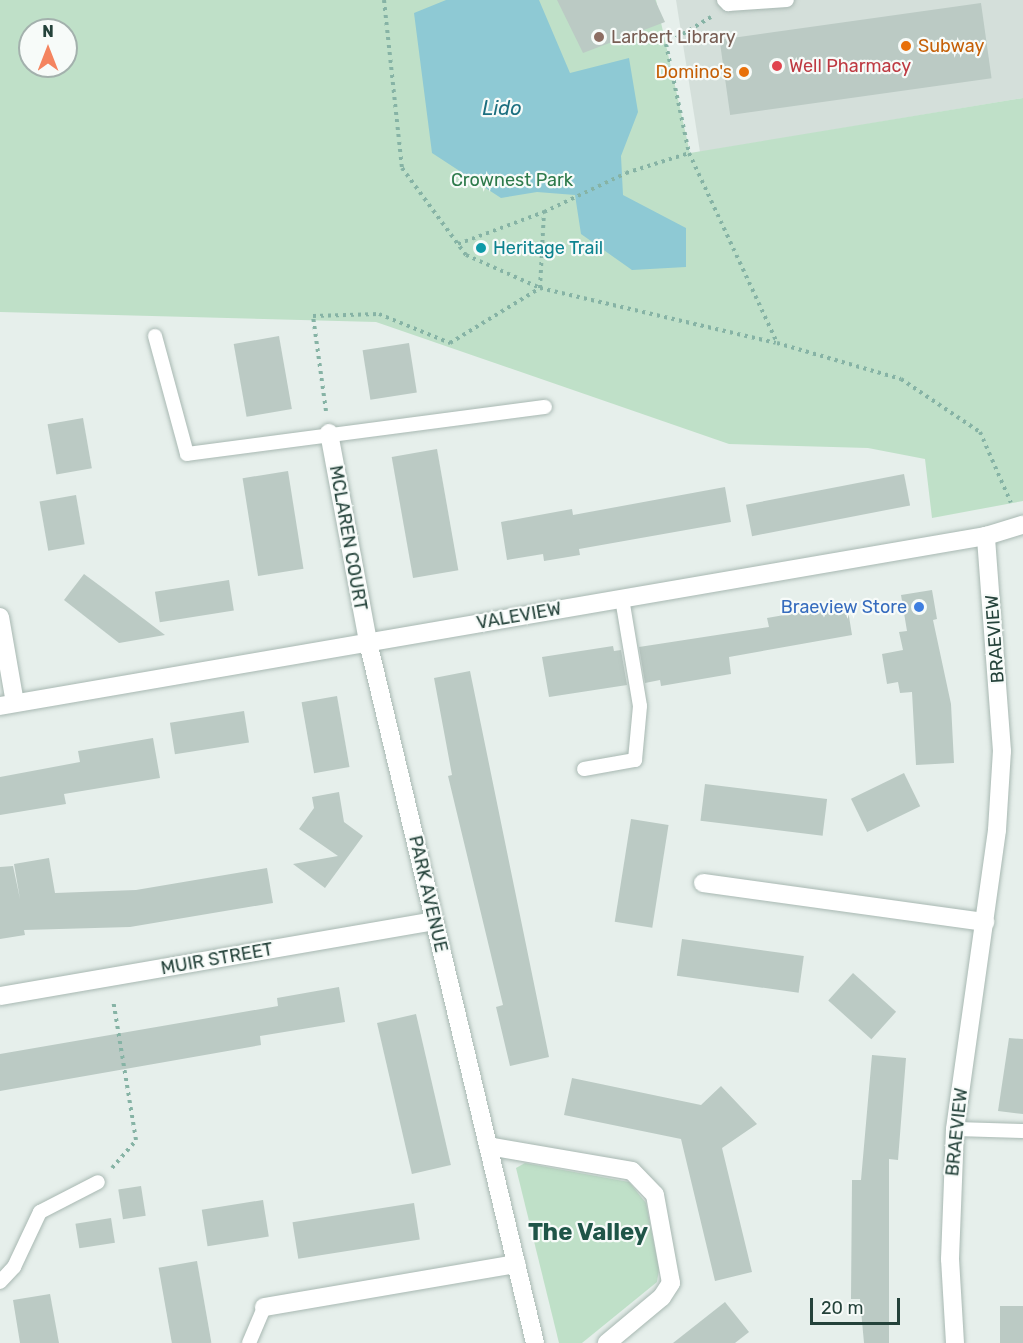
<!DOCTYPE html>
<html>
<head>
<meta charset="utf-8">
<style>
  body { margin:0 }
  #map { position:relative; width:1023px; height:1343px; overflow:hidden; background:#e6efeb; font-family:Rubik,sans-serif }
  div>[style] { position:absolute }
  .built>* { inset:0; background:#d4dfda }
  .green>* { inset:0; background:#bfe0c8 }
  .water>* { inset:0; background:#8ec9d4 }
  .building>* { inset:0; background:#bbcac4; transform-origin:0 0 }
  .path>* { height:4px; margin-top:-2px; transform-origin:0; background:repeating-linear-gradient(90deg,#86b3a5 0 3px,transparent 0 7.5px) }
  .roads { filter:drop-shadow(0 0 2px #a8b8b2) drop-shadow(0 0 2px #a8b8b2) }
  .service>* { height:14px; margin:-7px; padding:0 7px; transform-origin:7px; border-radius:7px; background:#fff }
  .minor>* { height:18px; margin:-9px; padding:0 9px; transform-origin:9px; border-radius:9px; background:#fff }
  .dots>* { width:16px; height:16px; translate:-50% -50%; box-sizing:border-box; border:3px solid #f7fbf9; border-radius:50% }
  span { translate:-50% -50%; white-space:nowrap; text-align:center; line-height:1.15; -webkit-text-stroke:4.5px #f7fbf9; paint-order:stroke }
  .education-label { font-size:18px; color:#785e54 }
  .left { translate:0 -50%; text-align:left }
  .food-label { font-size:18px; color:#c56008 }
  .right { translate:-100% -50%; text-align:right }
  .health-label { font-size:18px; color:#be3a42 }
  .park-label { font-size:18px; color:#2d7a4b }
  .culture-label { font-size:18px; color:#0d838f }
  .street-label { font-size:18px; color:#24423a }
  .shop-label { font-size:18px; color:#366cbe }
  .water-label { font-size:20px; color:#1c6f80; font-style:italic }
  .district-label { font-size:24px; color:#1f5548; font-weight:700 }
  .north { position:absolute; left:18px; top:18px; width:60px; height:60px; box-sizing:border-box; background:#f7fbf9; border:2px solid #a3b1ad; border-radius:50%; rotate:0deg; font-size:16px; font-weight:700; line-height:24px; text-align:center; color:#24423a }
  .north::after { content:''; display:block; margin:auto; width:21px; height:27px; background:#f4845f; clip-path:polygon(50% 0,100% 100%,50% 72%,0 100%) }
  .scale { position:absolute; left:810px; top:1298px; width:90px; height:27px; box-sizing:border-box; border:3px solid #24423a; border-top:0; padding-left:8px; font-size:18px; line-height:21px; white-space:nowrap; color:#24423a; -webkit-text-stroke:4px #f7fbf9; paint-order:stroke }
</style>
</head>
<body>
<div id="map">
  <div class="built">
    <i style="clip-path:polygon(676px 0,1023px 0,1023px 98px,700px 152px)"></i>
  </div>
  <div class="green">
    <i style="clip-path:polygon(evenodd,0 0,656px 0,690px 153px,1023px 98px,1023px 501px,932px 518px,925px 459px,868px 448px,729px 444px,376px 322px,0 312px,0 0,30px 30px,66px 30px,66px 66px,30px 66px,30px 30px)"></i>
    <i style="clip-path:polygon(525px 1163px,629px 1182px,646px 1203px,659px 1269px,657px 1282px,582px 1343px,559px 1343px,516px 1168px)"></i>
  </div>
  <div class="water">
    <i style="clip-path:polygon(446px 0,539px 0,570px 73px,629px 58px,638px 112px,621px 156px,623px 195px,686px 228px,686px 267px,632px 270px,581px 234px,575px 195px,537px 192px,501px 198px,432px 153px,414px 13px)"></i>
  </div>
  <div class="building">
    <i style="clip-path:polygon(557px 0,655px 0,665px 22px,583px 53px)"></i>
    <i style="left:981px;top:3px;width:76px;height:264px;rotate:82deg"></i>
    <i style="left:279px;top:336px;width:74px;height:46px;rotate:80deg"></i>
    <i style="left:409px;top:343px;width:50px;height:47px;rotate:81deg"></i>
    <i style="left:83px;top:418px;width:51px;height:36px;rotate:80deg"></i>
    <i style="left:437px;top:449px;width:123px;height:46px;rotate:80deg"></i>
    <i style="left:288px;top:471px;width:99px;height:46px;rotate:81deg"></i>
    <i style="left:904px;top:474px;width:32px;height:161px;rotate:79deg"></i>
    <i style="clip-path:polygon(725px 487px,731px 522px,579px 549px,580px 555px,544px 561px,543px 554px,507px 560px,501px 522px,572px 509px,573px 515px)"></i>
    <i style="left:76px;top:495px;width:50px;height:37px;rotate:80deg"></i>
    <i style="clip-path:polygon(84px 574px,107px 591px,165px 635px,119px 643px,64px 600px)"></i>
    <i style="left:229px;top:580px;width:31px;height:75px;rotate:81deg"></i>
    <i style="clip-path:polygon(932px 590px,937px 619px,933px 620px,951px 704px,954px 763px,916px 765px,912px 692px,900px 693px,898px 682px,887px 684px,882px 654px,903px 650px,899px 632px,907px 631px,901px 595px)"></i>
    <i style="clip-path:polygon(847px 604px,852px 635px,729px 657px,731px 674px,661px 686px,660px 680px,645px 683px,639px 647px,769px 627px,767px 618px)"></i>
    <i style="clip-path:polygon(613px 646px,614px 651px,621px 650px,627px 685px,549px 697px,542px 657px)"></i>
    <i style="clip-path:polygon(470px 671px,549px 1057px,510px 1066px,496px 1007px,503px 1005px,448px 776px,452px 775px,434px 678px)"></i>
    <i style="left:337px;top:696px;width:72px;height:36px;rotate:80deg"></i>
    <i style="left:244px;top:711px;width:32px;height:75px;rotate:81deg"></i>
    <i style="clip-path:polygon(153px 738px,160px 778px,64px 794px,66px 804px,0 815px,0 777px,80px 762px,78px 751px)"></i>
    <i style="left:904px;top:773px;width:37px;height:59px;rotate:64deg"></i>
    <i style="left:705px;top:784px;width:123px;height:37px;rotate:7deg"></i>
    <i style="clip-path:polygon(339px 792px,344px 822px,363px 836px,325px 888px,293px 864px,338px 856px,299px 829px,314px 808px,312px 797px)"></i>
    <i style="left:631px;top:819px;width:38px;height:104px;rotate:9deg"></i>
    <i style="clip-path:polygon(49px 858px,55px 893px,136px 890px,267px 868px,273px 903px,130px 927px,24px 930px,25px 935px,0 939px,0 867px,13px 866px,20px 899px,14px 864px)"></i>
    <i style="left:682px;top:939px;width:123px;height:37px;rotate:8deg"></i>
    <i style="left:853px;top:973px;width:58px;height:37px;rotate:42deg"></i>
    <i style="clip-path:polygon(339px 987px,345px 1022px,260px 1036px,261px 1045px,0 1091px,0 1054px,278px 1006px,277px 998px)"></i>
    <i style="left:416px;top:1014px;width:155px;height:40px;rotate:77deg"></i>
    <i style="clip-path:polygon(1009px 1038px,1023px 1039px,1023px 1114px,998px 1111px)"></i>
    <i style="clip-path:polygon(872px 1055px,906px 1058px,898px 1160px,889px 1159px,889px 1343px,864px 1343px,860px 1299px,851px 1299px,852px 1180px,861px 1180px)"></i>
    <i style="clip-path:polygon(572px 1078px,701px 1105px,721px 1086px,757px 1124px,722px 1148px,752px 1272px,715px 1281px,681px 1139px,564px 1115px)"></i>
    <i style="left:141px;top:1186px;width:30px;height:23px;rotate:81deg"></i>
    <i style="left:263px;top:1200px;width:37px;height:62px;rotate:81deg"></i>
    <i style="left:414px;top:1203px;width:37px;height:123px;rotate:81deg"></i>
    <i style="left:111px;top:1218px;width:25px;height:36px;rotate:81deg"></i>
    <i style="left:197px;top:1261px;width:83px;height:39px;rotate:80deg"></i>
    <i style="clip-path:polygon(50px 1294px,59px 1343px,20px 1343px,13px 1300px)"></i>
    <i style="clip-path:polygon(725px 1302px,749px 1332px,735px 1343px,673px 1343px)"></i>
    <i style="left:1023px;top:1306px;width:37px;height:23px;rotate:90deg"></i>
  </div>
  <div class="path">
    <i style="left:384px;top:0;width:169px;rotate:83.9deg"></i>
    <i style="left:402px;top:168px;width:108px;rotate:53.7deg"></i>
    <i style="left:466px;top:255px;width:81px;rotate:24deg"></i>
    <i style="left:540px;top:288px;width:76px;rotate:-87deg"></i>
    <i style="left:544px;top:212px;width:91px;rotate:-25.4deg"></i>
    <i style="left:626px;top:173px;width:66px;rotate:-17.6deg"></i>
    <i style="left:711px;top:17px;width:52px;rotate:149deg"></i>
    <i style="left:666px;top:44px;width:111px;rotate:78.1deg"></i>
    <i style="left:689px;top:153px;width:209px;rotate:65.1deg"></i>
    <i style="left:777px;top:343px;width:129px;rotate:16.2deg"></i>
    <i style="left:901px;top:379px;width:95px;rotate:33.9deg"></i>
    <i style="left:980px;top:432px;width:77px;rotate:66.4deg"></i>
    <i style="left:458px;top:244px;width:92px;rotate:-20.4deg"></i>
    <i style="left:326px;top:411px;width:96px;rotate:-97.8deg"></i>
    <i style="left:313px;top:316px;width:66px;rotate:-1.7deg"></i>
    <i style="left:379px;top:314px;width:77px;rotate:22.2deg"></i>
    <i style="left:450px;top:343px;width:105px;rotate:-31.4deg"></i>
    <i style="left:540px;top:288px;width:242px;rotate:13.1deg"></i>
    <i style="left:112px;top:1168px;width:37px;rotate:-49deg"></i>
    <i style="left:136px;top:1140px;width:142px;rotate:-99.3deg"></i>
  </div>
  <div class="roads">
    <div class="service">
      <i style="left:724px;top:0;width:6px;rotate:45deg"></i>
      <i style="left:728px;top:4px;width:59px;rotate:-3.9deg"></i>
      <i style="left:155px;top:336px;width:122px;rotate:74.8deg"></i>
      <i style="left:187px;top:454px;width:361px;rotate:-7.5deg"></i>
      <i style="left:584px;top:769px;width:52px;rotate:-10deg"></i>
      <i style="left:635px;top:760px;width:54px;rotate:-84.7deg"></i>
      <i style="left:640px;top:706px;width:109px;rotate:-99.5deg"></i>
      <i style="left:955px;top:1129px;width:68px;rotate:1.7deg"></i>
      <i style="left:0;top:1282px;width:21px;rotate:-47deg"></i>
      <i style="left:14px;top:1267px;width:61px;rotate:-64.7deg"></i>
      <i style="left:40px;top:1212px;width:65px;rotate:-27.3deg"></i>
      <i style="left:249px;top:1343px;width:39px;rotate:-67deg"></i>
    </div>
    <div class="minor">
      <i style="left:329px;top:433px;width:213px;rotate:79.4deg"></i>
      <i style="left:368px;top:642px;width:721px;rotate:76.6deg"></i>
      <i style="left:0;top:617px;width:87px;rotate:80.1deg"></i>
      <i style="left:0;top:706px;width:1001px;rotate:-9.78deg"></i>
      <i style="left:986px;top:536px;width:39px;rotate:-17deg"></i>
      <i style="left:703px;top:883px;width:285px;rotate:7.9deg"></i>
      <i style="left:0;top:996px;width:440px;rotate:-9.8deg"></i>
      <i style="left:488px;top:1146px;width:146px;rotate:9.8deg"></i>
      <i style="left:632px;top:1171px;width:33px;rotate:46deg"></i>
      <i style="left:655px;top:1195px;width:89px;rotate:79.7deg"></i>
      <i style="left:671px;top:1283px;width:17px;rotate:123deg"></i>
      <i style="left:662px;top:1297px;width:72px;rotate:140.1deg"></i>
      <i style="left:264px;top:1307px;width:256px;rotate:-9.7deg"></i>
      <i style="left:955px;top:1343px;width:84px;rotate:-93.4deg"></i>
      <i style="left:950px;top:1259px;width:130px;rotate:-87.8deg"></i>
      <i style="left:955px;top:1129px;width:302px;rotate:-82deg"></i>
      <i style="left:997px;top:830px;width:79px;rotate:-86.4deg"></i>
      <i style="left:1002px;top:751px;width:216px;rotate:-94.3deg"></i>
    </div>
  </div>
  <div class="dots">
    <i style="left:599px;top:37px;background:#8d6e63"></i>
    <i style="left:906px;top:46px;background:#e8710a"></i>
    <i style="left:777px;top:66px;background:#e0444e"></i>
    <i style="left:744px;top:72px;background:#e8710a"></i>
    <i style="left:481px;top:248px;background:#0f9aa8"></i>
    <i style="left:919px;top:607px;background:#3f7fe0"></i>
  </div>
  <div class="education-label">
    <span class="left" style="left:611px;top:37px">Larbert Library</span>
  </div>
  <div class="food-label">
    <span class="left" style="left:918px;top:46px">Subway</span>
    <span class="right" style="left:732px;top:72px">Domino's</span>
  </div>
  <div class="health-label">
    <span class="left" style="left:789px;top:66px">Well Pharmacy</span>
  </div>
  <div class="park-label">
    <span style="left:512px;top:180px">Crownest Park</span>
  </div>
  <div class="culture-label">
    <span class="left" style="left:493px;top:248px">Heritage Trail</span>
  </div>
  <div class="street-label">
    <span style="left:348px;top:538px;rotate:80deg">MCLAREN COURT</span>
    <span style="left:519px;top:616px;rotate:-10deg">VALEVIEW</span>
    <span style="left:995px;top:639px;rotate:-94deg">BRAEVIEW</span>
    <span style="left:428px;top:894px;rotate:77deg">PARK AVENUE</span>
    <span style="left:217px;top:959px;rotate:-10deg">MUIR STREET</span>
    <span style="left:957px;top:1132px;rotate:-84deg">BRAEVIEW</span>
  </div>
  <div class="shop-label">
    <span class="right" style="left:907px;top:607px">Braeview Store</span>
  </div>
  <div class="water-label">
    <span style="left:502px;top:108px">Lido</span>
  </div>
  <div class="district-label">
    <span style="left:588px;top:1233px">The Valley</span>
  </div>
  <div class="north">N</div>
  <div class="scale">20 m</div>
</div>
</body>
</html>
